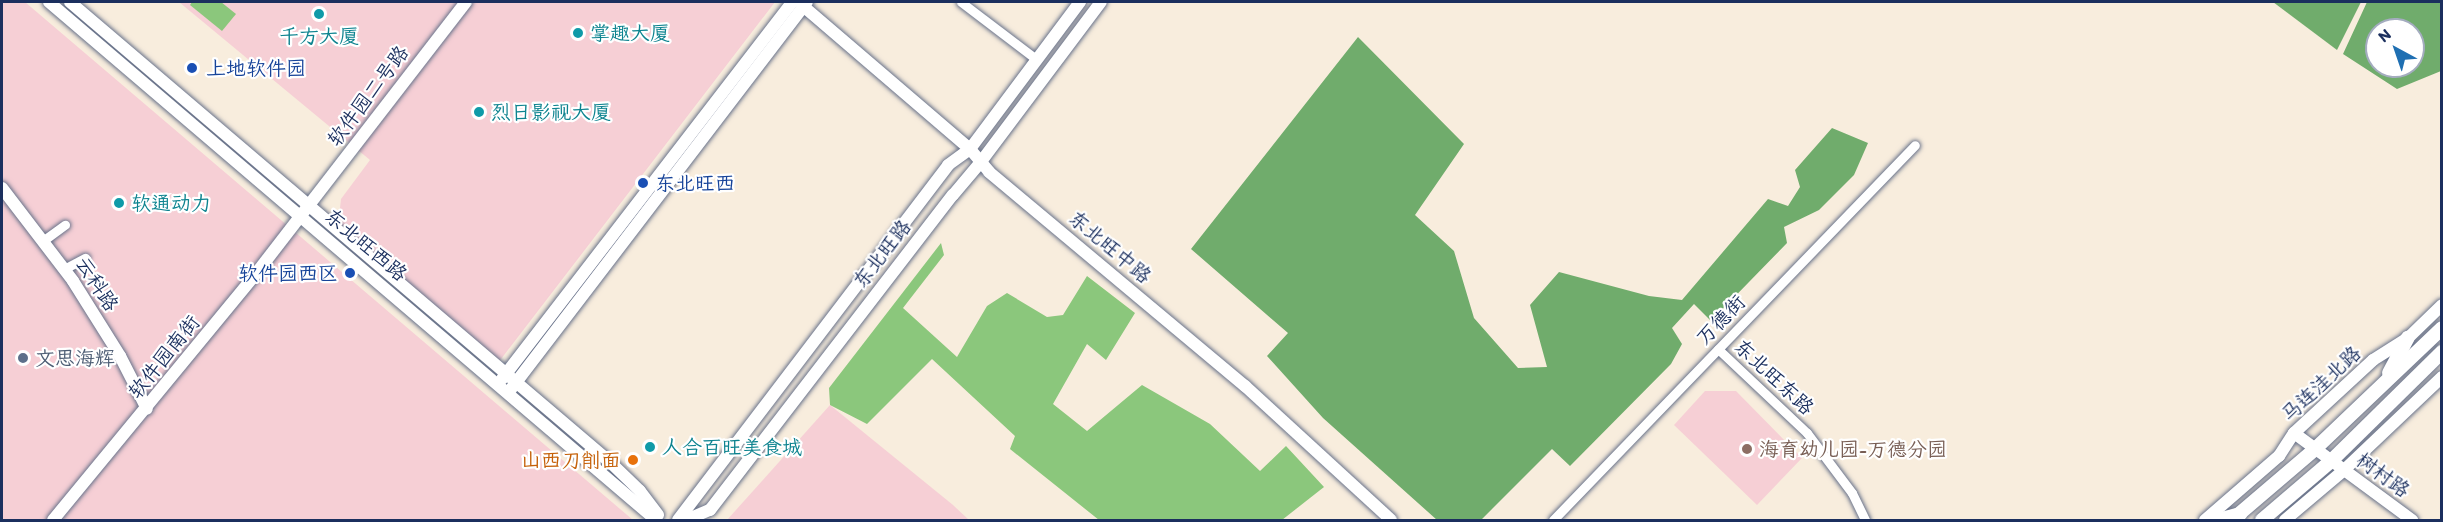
<!DOCTYPE html>
<html>
<head>
<meta charset="utf-8">
<style>
  body { margin:0 }
  #map { position:relative; width:2443px; height:522px; overflow:hidden; background:#f8eddd; font-family:Itim,"LXGW WenKai TC",sans-serif }
  div>[style] { position:absolute }
  .built>* { inset:0; background:#f6cfd5 }
  .green>* { inset:0; background:#8bc77c }
  .forest>* { inset:0; background:#70ac6c }
  .roads { filter:drop-shadow(0 0 2px #68728a) drop-shadow(0 0 2px #68728a) }
  .street>* { height:9px; margin:-4.5px; padding:0 4.5px; transform-origin:4.5px; border-radius:4.5px; background:#fff }
  .secondary>* { height:12px; margin:-6px; padding:0 6px; transform-origin:6px; border-radius:6px; background:#fff }
  .primary>* { height:14px; margin:-7px; padding:0 7px; transform-origin:7px; border-radius:7px; background:#fff }
  .dots>* { width:16px; height:16px; translate:-50% -50%; box-sizing:border-box; border:3px solid #fff; border-radius:50% }
  span { translate:-50% -50%; white-space:nowrap; text-align:center; line-height:1.15; -webkit-text-stroke:4.5px #fff; paint-order:stroke }
  .culture-label { font-size:20px; color:#0d838f }
  .left { translate:0 -50%; text-align:left }
  .transit-label { font-size:20px; color:#164399 }
  .right { translate:-100% -50%; text-align:right }
  .street-label { font-size:20px; color:#1b2f5e }
  .service-label { font-size:20px; color:#4e5e75 }
  .education-label { font-size:20px; color:#785e54 }
  .food-label { font-size:20px; color:#c56008 }
  .frame { position:absolute; inset:0; border:3px solid #1b2f5e; pointer-events:none }
  .north { position:absolute; left:2365px; top:18px; width:60px; height:60px; box-sizing:border-box; background:#fff; border:2px solid #a4acbf; border-radius:50%; rotate:320deg; font-size:16px; font-weight:700; line-height:24px; text-align:center; color:#1b2f5e }
  .north::after { content:''; display:block; margin:auto; width:21px; height:27px; background:#1f6fb2; clip-path:polygon(50% 0,100% 100%,50% 72%,0 100%) }
</style>
</head>
<body>
<div id="map">
  <div class="built">
    <i style="clip-path:polygon(2px 2px,25px 2px,633px 520px,2px 520px)"></i>
    <i style="clip-path:polygon(179px 2px,775px 2px,498px 363px,338px 226px,341px 199px,370px 160px)"></i>
    <i style="clip-path:polygon(1705px 391px,1736px 391px,1802px 458px,1757px 505px,1674px 425px)"></i>
    <i style="clip-path:polygon(830px 405px,953px 505px,969px 520px,727px 520px)"></i>
  </div>
  <div class="green">
    <i style="clip-path:polygon(192px 2px,221px 2px,236px 14px,222px 31px,190px 5px)"></i>
    <i style="clip-path:polygon(941px 243px,944px 255px,903px 308px,957px 357px,987px 306px,1007px 293px,1047px 317px,1063px 315px,1087px 276px,1135px 313px,1106px 360px,1087px 344px,1053px 404px,1087px 431px,1142px 385px,1210px 424px,1260px 471px,1286px 446px,1324px 487px,1282px 520px,1099px 520px,1010px 449px,1015px 436px,932px 359px,867px 424px,830px 405px,829px 388px)"></i>
  </div>
  <div class="forest">
    <i style="clip-path:polygon(2273px 2px,2361px 2px,2337px 50px)"></i>
    <i style="clip-path:polygon(evenodd,2367px 2px,2441px 2px,2441px 71px,2397px 89px,2343px 54px,2367px 2px,2377px 30px,2413px 30px,2413px 66px,2377px 66px,2377px 30px)"></i>
    <i style="clip-path:polygon(1358px 37px,1464px 144px,1415px 215px,1454px 251px,1474px 318px,1518px 368px,1547px 367px,1530px 305px,1559px 272px,1649px 296px,1682px 300px,1768px 199px,1788px 206px,1800px 187px,1795px 170px,1832px 128px,1868px 143px,1854px 175px,1819px 210px,1784px 227px,1787px 243px,1711px 321px,1694px 304px,1672px 328px,1682px 344px,1671px 364px,1570px 466px,1552px 449px,1481px 520px,1437px 520px,1323px 418px,1267px 356px,1288px 333px,1191px 249px)"></i>
  </div>
  <div class="roads">
    <div class="street">
      <i style="left:961px;top:2px;width:94px;rotate:37.2deg"></i>
      <i style="left:44px;top:240px;width:26px;rotate:-36deg"></i>
      <i style="left:64px;top:269px;width:24px;rotate:-28deg"></i>
      <i style="left:1718px;top:349px;width:122px;rotate:43.3deg"></i>
      <i style="left:1807px;top:433px;width:75px;rotate:53.1deg"></i>
      <i style="left:1852px;top:493px;width:30px;rotate:64deg"></i>
      <i style="left:1553px;top:520px;width:521px;rotate:-46.01deg"></i>
    </div>
    <div class="secondary">
      <i style="left:49px;top:2px;width:798px;rotate:40.48deg"></i>
      <i style="left:70px;top:2px;width:711px;rotate:40.44deg"></i>
      <i style="left:611px;top:463px;width:40px;rotate:44deg"></i>
      <i style="left:640px;top:491px;width:30px;rotate:53deg"></i>
      <i style="left:801px;top:2px;width:4px;rotate:63deg"></i>
      <i style="left:803px;top:6px;width:220px;rotate:40.6deg"></i>
      <i style="left:970px;top:149px;width:30px;rotate:50deg"></i>
      <i style="left:989px;top:172px;width:334px;rotate:39.9deg"></i>
      <i style="left:1245px;top:386px;width:198px;rotate:42.5deg"></i>
      <i style="left:2px;top:188px;width:117px;rotate:52.6deg"></i>
      <i style="left:73px;top:281px;width:89px;rotate:57.9deg"></i>
      <i style="left:120px;top:356px;width:59px;rotate:63deg"></i>
      <i style="left:502px;top:379px;width:476px;rotate:-52.4deg"></i>
      <i style="left:511px;top:389px;width:487px;rotate:-52.6deg"></i>
      <i style="left:2294px;top:433px;width:147px;rotate:36.4deg"></i>
      <i style="left:53px;top:520px;width:323px;rotate:-50.5deg"></i>
      <i style="left:258px;top:271px;width:340px;rotate:-52.3deg"></i>
      <i style="left:678px;top:520px;width:446px;rotate:-52.7deg"></i>
      <i style="left:948px;top:165px;width:27px;rotate:-36deg"></i>
      <i style="left:970px;top:149px;width:184px;rotate:-53.2deg"></i>
      <i style="left:686px;top:520px;width:26px;rotate:-23deg"></i>
      <i style="left:710px;top:510px;width:398px;rotate:-52.4deg"></i>
      <i style="left:953px;top:195px;width:42px;rotate:-49.8deg"></i>
      <i style="left:980px;top:163px;width:201px;rotate:-53.1deg"></i>
      <i style="left:2205px;top:520px;width:98px;rotate:-40.9deg"></i>
      <i style="left:2279px;top:456px;width:27px;rotate:-57deg"></i>
      <i style="left:2294px;top:433px;width:108px;rotate:-42.7deg"></i>
      <i style="left:2373px;top:360px;width:41px;rotate:-32.2deg"></i>
      <i style="left:2408px;top:338px;width:47px;rotate:-44.1deg"></i>
      <i style="left:2285px;top:520px;width:76px;rotate:-40.2deg"></i>
      <i style="left:2343px;top:471px;width:137px;rotate:-43.5deg"></i>
    </div>
    <div class="primary">
      <i style="left:2389px;top:373px;width:40px;rotate:-62deg"></i>
      <i style="left:2218px;top:520px;width:23px;rotate:-15deg"></i>
      <i style="left:2232px;top:520px;width:109px;rotate:-40.5deg"></i>
      <i style="left:2315px;top:449px;width:175px;rotate:-43.6deg"></i>
      <i style="left:2262px;top:520px;width:91px;rotate:-40.5deg"></i>
      <i style="left:2331px;top:461px;width:156px;rotate:-44.5deg"></i>
    </div>
  </div>
  <div class="dots">
    <i style="left:319px;top:14px;background:#0f9aa8"></i>
    <i style="left:578px;top:33px;background:#0f9aa8"></i>
    <i style="left:192px;top:68px;background:#1a4fb4"></i>
    <i style="left:479px;top:112px;background:#0f9aa8"></i>
    <i style="left:643px;top:183px;background:#1a4fb4"></i>
    <i style="left:119px;top:203px;background:#0f9aa8"></i>
    <i style="left:350px;top:273px;background:#1a4fb4"></i>
    <i style="left:23px;top:358px;background:#5c6f8a"></i>
    <i style="left:650px;top:447px;background:#0f9aa8"></i>
    <i style="left:1747px;top:449px;background:#8d6e63"></i>
    <i style="left:633px;top:460px;background:#e8710a"></i>
  </div>
  <div class="culture-label">
    <span class="left" style="left:590px;top:33px">掌趣大厦</span>
    <span style="left:319px;top:36px">千方大厦</span>
    <span class="left" style="left:491px;top:112px">烈日影视大厦</span>
    <span class="left" style="left:131px;top:203px">软通动力</span>
    <span class="left" style="left:662px;top:447px">人合百旺美食城</span>
  </div>
  <div class="transit-label">
    <span class="left" style="left:206px;top:68px">上地软件园</span>
    <span class="left" style="left:655px;top:183px">东北旺西</span>
    <span class="right" style="left:338px;top:273px">软件园西区</span>
  </div>
  <div class="street-label">
    <span style="left:368px;top:96px;rotate:-53deg">软件园二号路</span>
    <span style="left:366px;top:245px;rotate:40deg">东北旺西路</span>
    <span style="left:1110px;top:247px;rotate:40deg">东北旺中路</span>
    <span style="left:882px;top:254px;rotate:-52deg">东北旺路</span>
    <span style="left:97px;top:284px;rotate:57deg">云科路</span>
    <span style="left:1721px;top:320px;rotate:-46deg">万德街</span>
    <span style="left:164px;top:357px;rotate:-51deg">软件园南街</span>
    <span style="left:1774px;top:377px;rotate:43deg">东北旺东路</span>
    <span style="left:2321px;top:384px;rotate:-43deg">马连洼北路</span>
    <span style="left:2383px;top:475px;rotate:36deg">树村路</span>
  </div>
  <div class="service-label">
    <span class="left" style="left:35px;top:358px">文思海辉</span>
  </div>
  <div class="education-label">
    <span class="left" style="left:1759px;top:449px">海育幼儿园-万德分园</span>
  </div>
  <div class="food-label">
    <span class="right" style="left:621px;top:460px">山西刀削面</span>
  </div>
  <div class="frame"></div>
  <div class="north">N</div>
</div>
</body>
</html>
